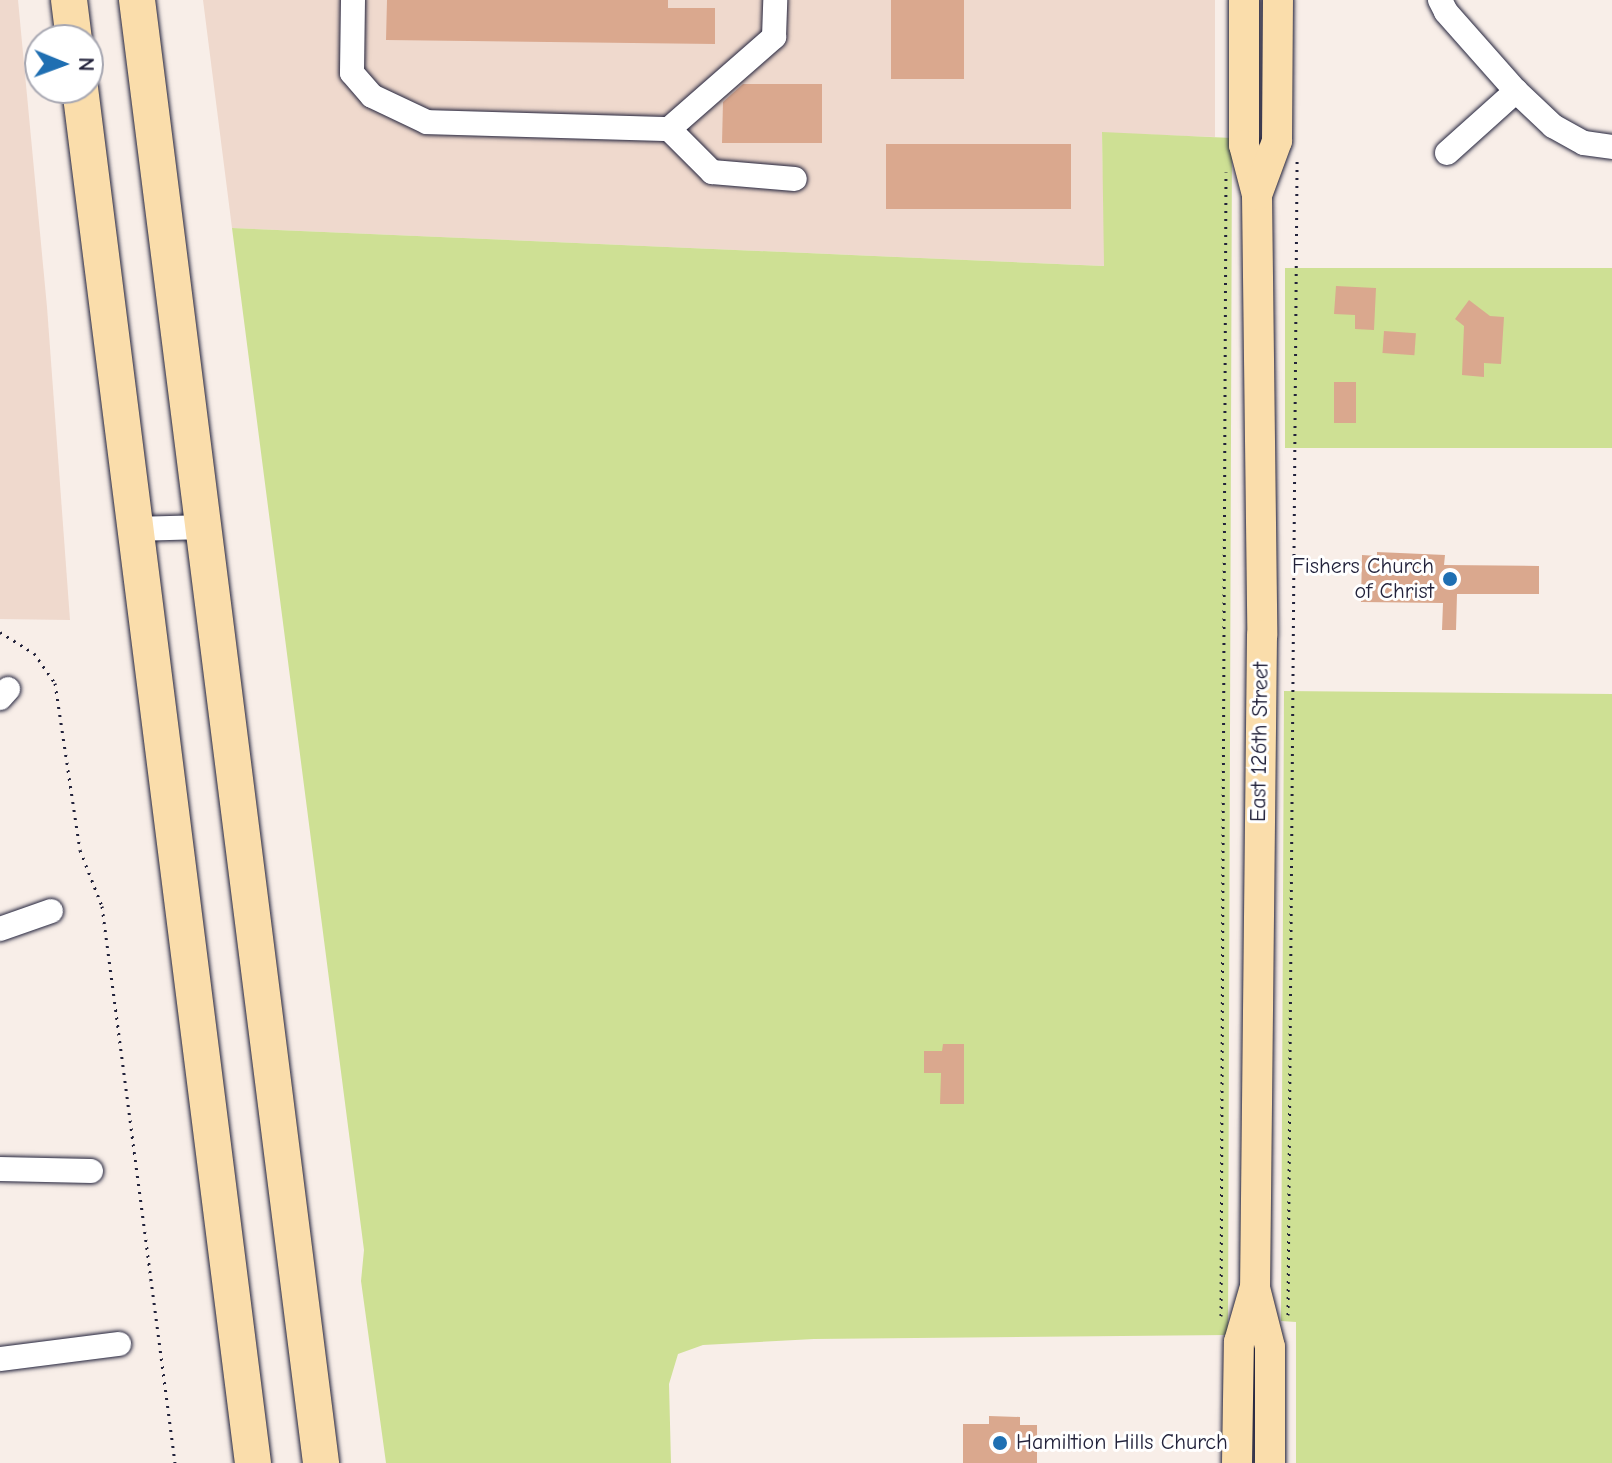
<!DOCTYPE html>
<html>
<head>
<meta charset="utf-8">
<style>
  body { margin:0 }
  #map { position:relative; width:1612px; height:1463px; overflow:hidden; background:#f8eee8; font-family:"Comic Neue",sans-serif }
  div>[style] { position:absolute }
  .built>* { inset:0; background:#efd9cd }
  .green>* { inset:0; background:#cee094; transform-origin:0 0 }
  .building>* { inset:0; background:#daa88e; transform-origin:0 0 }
  .path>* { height:3px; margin-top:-1.5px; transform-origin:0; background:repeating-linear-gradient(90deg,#22223b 0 2px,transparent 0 8px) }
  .roads { filter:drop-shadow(0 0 2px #22223b) drop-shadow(0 0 2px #22223b) }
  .minor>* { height:24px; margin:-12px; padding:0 12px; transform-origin:12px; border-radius:12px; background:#fff }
  .major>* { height:30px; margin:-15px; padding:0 15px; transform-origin:15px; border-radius:15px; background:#faddab }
  .highway>* { height:36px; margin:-18px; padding:0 18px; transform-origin:18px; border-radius:18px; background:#faddab }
  .dots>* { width:22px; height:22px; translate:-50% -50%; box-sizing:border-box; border:4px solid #fff; border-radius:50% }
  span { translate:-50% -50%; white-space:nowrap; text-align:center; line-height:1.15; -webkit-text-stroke:6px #fff; paint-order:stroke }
  .poi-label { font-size:22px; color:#22223b }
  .right { translate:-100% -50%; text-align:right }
  .left { translate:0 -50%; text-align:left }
  .street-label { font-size:22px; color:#22223b }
  .north { position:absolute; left:24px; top:24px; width:80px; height:80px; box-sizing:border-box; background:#fff; border:2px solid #a7a7b1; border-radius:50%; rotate:91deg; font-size:22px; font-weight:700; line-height:32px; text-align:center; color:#22223b }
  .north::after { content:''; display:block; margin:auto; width:28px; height:36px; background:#1f6fb2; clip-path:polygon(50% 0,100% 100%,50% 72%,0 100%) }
</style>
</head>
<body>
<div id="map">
  <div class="built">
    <i style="clip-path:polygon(0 0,18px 0,47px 307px,70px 620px,0 619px)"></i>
    <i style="clip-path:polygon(203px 0,1215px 0,1215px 137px,1102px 133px,1105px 266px,232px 228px)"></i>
  </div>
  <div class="green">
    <i style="clip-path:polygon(1102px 132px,1232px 138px,1228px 1335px,814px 1339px,703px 1345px,678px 1354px,669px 1384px,671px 1463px,386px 1463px,361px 1281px,364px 1250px,232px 228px,1104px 266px)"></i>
    <i style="left:1285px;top:268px;width:327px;height:180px"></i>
    <i style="clip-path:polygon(1284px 691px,1612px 694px,1612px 1463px,1296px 1463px,1296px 1322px,1281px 1321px)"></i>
  </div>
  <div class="building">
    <i style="clip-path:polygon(387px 0,668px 0,668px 8px,715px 8px,715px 44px,386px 40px)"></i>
    <i style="left:891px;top:0;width:73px;height:79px"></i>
    <i style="clip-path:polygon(743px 84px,822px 84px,822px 143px,722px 143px,723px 102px)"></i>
    <i style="left:886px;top:144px;width:185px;height:65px"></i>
    <i style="clip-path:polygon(1336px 286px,1376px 288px,1374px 330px,1355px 329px,1355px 315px,1334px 314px)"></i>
    <i style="clip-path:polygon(1469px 300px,1490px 316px,1504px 317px,1501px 364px,1484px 363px,1484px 377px,1462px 375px,1464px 326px,1455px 319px)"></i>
    <i style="left:1384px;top:331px;width:32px;height:22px;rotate:4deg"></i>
    <i style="left:1334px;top:382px;width:22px;height:41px"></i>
    <i style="clip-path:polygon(1377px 552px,1445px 555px,1444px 565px,1539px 566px,1539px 594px,1457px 594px,1456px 630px,1442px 630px,1443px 603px,1361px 602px,1362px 555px,1377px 556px)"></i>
    <i style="clip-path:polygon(943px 1044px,964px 1044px,964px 1104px,940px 1104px,941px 1073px,924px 1073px,924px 1051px,942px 1051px)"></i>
    <i style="clip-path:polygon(989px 1416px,1020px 1417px,1020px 1425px,1037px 1425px,1037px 1463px,963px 1463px,963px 1424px,989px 1424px)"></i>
  </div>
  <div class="path">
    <i style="left:0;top:632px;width:40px;rotate:32deg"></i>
    <i style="left:34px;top:653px;width:37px;rotate:55deg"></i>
    <i style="left:55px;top:683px;width:169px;rotate:81.5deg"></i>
    <i style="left:80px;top:850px;width:60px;rotate:68.6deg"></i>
    <i style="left:102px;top:906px;width:562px;rotate:82.53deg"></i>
    <i style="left:1288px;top:1315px;width:1156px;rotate:-89.55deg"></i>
    <i style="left:1221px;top:1316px;width:1144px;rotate:-89.75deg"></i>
  </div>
  <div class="roads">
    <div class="minor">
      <i style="left:353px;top:0;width:73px;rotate:90.8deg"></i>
      <i style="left:352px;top:73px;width:30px;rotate:49deg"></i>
      <i style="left:372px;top:96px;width:61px;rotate:25.3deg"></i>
      <i style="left:427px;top:122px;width:242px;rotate:1.7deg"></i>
      <i style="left:669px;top:129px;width:140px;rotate:-41.2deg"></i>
      <i style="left:774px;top:37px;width:37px;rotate:-88deg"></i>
      <i style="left:1440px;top:0;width:13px;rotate:63deg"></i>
      <i style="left:1446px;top:12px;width:106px;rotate:48.5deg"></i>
      <i style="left:1516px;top:91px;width:51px;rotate:43.4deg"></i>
      <i style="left:1553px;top:126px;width:35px;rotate:29deg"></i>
      <i style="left:1584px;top:143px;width:28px;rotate:8deg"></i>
      <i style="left:669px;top:129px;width:61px;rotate:45deg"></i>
      <i style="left:712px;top:172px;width:83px;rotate:4.8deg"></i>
      <i style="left:1447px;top:153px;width:93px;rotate:-41.9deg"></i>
      <i style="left:136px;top:529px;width:67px;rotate:-1.7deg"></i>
      <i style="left:0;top:698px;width:12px;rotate:-48deg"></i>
      <i style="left:0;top:929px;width:54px;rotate:-19.4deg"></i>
      <i style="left:0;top:1169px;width:91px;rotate:1.3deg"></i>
      <i style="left:0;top:1359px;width:120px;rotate:-7.2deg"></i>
    </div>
    <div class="major">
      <i style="left:1244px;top:0;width:145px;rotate:90deg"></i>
      <i style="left:1244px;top:145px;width:52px;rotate:75.4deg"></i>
      <i style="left:1257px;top:195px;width:440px;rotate:89.3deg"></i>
      <i style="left:1262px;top:635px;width:653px;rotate:90.61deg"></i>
      <i style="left:1255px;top:1288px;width:61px;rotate:75.7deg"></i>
      <i style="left:1270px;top:1347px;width:116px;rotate:90deg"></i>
      <i style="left:1257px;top:195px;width:58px;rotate:-69.7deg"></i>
      <i style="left:1277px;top:141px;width:141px;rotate:-89.6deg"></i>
      <i style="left:1237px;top:1463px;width:121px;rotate:-89.1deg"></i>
      <i style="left:1239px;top:1342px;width:54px;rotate:-73.9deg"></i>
    </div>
    <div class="highway">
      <i style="left:69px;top:0;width:40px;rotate:82.9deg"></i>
      <i style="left:137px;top:0;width:1475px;rotate:82.83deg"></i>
      <i style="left:80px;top:88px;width:1386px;rotate:82.83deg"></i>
    </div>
  </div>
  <div class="dots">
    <i style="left:1450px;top:579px;background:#1f6fb2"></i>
    <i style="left:1000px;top:1443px;background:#1f6fb2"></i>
  </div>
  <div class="poi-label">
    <span class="right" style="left:1434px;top:579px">Fishers Church<br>of Christ</span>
    <span class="left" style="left:1016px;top:1443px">Hamiltion Hills Church</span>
  </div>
  <div class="street-label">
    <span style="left:1260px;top:742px;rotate:-89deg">East 126th Street</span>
  </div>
  <div class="north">N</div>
</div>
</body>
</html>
